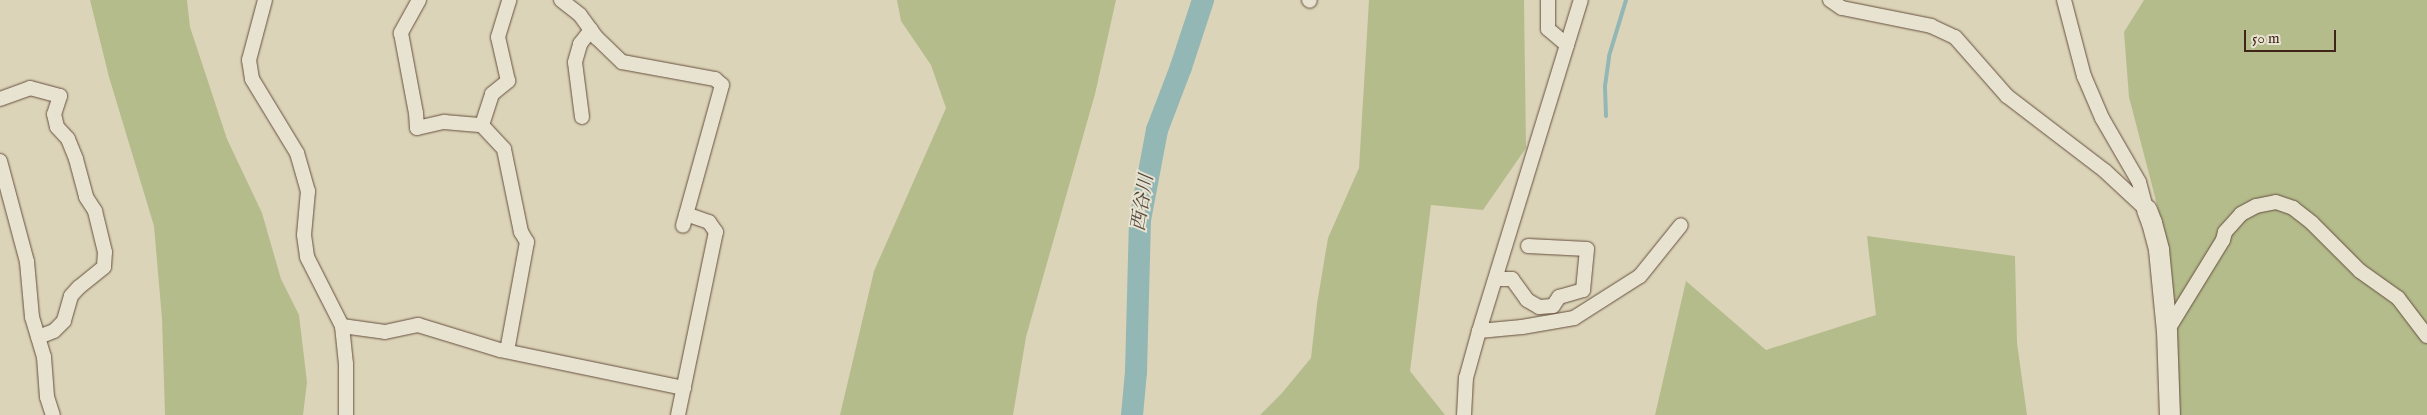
<!DOCTYPE html>
<html>
<head>
<meta charset="utf-8">
<style>
  body { margin:0 }
  #map { position:relative; width:2427px; height:415px; overflow:hidden; background:#dcd4b8; font-family:"IM FELL English","Noto Serif JP",serif }
  div>[style] { position:absolute }
  .green>* { inset:0; background:#b4bc8c }
  .stream>* { height:4px; margin:-2px; padding:0 2px; transform-origin:2px; border-radius:2px; background:#93b7b5 }
  .river>* { height:22px; margin:-11px; padding:0 11px; transform-origin:11px; border-radius:11px; background:#93b7b5 }
  .roads { filter:drop-shadow(0 0 1px #66503f) drop-shadow(0 0 1px #66503f) }
  .street>* { height:14px; margin:-7px; padding:0 7px; transform-origin:7px; border-radius:7px; background:#e8e3d1 }
  .secondary>* { height:20px; margin:-10px; padding:0 10px; transform-origin:10px; border-radius:10px; background:#e8e3d1 }
  span { translate:-50% -50%; white-space:nowrap; text-align:center; line-height:1.15; -webkit-text-stroke:4px #e8e3d1; paint-order:stroke }
  .water-label { font-size:19px; color:#54493e; font-style:italic }
  .scale { position:absolute; left:2244px; top:30px; width:92px; height:22px; box-sizing:border-box; border:2px solid #3f2417; border-top:0; padding-left:6px; font-size:15px; line-height:18px; white-space:nowrap; color:#3f2417; -webkit-text-stroke:4px #e8e3d1; paint-order:stroke }
</style>
</head>
<body>
<div id="map">
  <div class="green">
    <i style="clip-path:polygon(90px 0,187px 0,190px 27px,227px 139px,262px 213px,281px 279px,299px 315px,307px 382px,303px 415px,165px 415px,162px 319px,154px 226px,109px 77px)"></i>
    <i style="clip-path:polygon(897px 0,1116px 0,1095px 94px,1026px 337px,1013px 415px,840px 415px,874px 271px,946px 108px,931px 65px,901px 21px)"></i>
    <i style="clip-path:polygon(1369px 0,1524px 0,1526px 148px,1483px 210px,1431px 205px,1410px 371px,1445px 415px,1260px 415px,1282px 393px,1311px 358px,1317px 304px,1328px 238px,1359px 168px)"></i>
    <i style="clip-path:polygon(2144px 0,2427px 0,2427px 415px,2166px 415px,2161px 220px,2129px 97px,2124px 32px)"></i>
    <i style="clip-path:polygon(1867px 236px,2015px 256px,2017px 343px,2027px 415px,1655px 415px,1686px 281px,1766px 350px,1876px 315px)"></i>
  </div>
  <div class="stream">
    <i style="left:1606px;top:116px;width:30px;rotate:-92deg"></i>
    <i style="left:1605px;top:86px;width:30px;rotate:-82deg"></i>
    <i style="left:1609px;top:56px;width:59px;rotate:-73.1deg"></i>
  </div>
  <div class="river">
    <i style="left:1132px;top:415px;width:43px;rotate:-84.7deg"></i>
    <i style="left:1136px;top:372px;width:152px;rotate:-88.5deg"></i>
    <i style="left:1140px;top:220px;width:92px;rotate:-79.3deg"></i>
    <i style="left:1157px;top:130px;width:67px;rotate:-69.1deg"></i>
    <i style="left:1181px;top:67px;width:71px;rotate:-71.8deg"></i>
  </div>
  <div class="roads">
    <div class="street">
      <i style="left:265px;top:0;width:62px;rotate:104.9deg"></i>
      <i style="left:249px;top:60px;width:19px;rotate:81deg"></i>
      <i style="left:252px;top:79px;width:87px;rotate:58.7deg"></i>
      <i style="left:297px;top:153px;width:40px;rotate:74deg"></i>
      <i style="left:308px;top:191px;width:44px;rotate:95.2deg"></i>
      <i style="left:304px;top:235px;width:22px;rotate:82deg"></i>
      <i style="left:307px;top:257px;width:77px;rotate:63.1deg"></i>
      <i style="left:342px;top:326px;width:38px;rotate:84deg"></i>
      <i style="left:346px;top:364px;width:51px;rotate:90deg"></i>
      <i style="left:419px;top:0;width:38px;rotate:119deg"></i>
      <i style="left:401px;top:33px;width:81px;rotate:79.4deg"></i>
      <i style="left:416px;top:113px;width:15px;rotate:86deg"></i>
      <i style="left:417px;top:128px;width:28px;rotate:-13deg"></i>
      <i style="left:444px;top:122px;width:38px;rotate:5deg"></i>
      <i style="left:561px;top:0;width:24px;rotate:38deg"></i>
      <i style="left:580px;top:15px;width:29px;rotate:54deg"></i>
      <i style="left:597px;top:38px;width:35px;rotate:44deg"></i>
      <i style="left:622px;top:62px;width:95px;rotate:10.4deg"></i>
      <i style="left:715px;top:79px;width:9px;rotate:41deg"></i>
      <i style="left:722px;top:85px;width:146px;rotate:105.5deg"></i>
      <i style="left:1309px;top:0;width:1px;rotate:45deg"></i>
      <i style="left:1548px;top:0;width:29px;rotate:90deg"></i>
      <i style="left:1548px;top:29px;width:25px;rotate:40deg"></i>
      <i style="left:1830px;top:0;width:14px;rotate:34deg"></i>
      <i style="left:1842px;top:8px;width:91px;rotate:11.4deg"></i>
      <i style="left:1931px;top:26px;width:26px;rotate:25deg"></i>
      <i style="left:1955px;top:37px;width:79px;rotate:48.6deg"></i>
      <i style="left:2007px;top:96px;width:123px;rotate:37.4deg"></i>
      <i style="left:2105px;top:171px;width:57px;rotate:42.9deg"></i>
      <i style="left:2064px;top:0;width:79px;rotate:75.3deg"></i>
      <i style="left:2084px;top:76px;width:46px;rotate:66.8deg"></i>
      <i style="left:2102px;top:118px;width:74px;rotate:60deg"></i>
      <i style="left:2139px;top:182px;width:28px;rotate:75deg"></i>
      <i style="left:0;top:99px;width:32px;rotate:-20deg"></i>
      <i style="left:30px;top:88px;width:31px;rotate:15deg"></i>
      <i style="left:60px;top:96px;width:19px;rotate:108deg"></i>
      <i style="left:54px;top:114px;width:13px;rotate:77deg"></i>
      <i style="left:57px;top:127px;width:16px;rotate:47deg"></i>
      <i style="left:68px;top:139px;width:22px;rotate:68deg"></i>
      <i style="left:76px;top:159px;width:39px;rotate:75deg"></i>
      <i style="left:86px;top:197px;width:17px;rotate:57deg"></i>
      <i style="left:95px;top:211px;width:42px;rotate:76.3deg"></i>
      <i style="left:105px;top:252px;width:15px;rotate:94deg"></i>
      <i style="left:104px;top:267px;width:32px;rotate:141deg"></i>
      <i style="left:79px;top:287px;width:12px;rotate:132deg"></i>
      <i style="left:71px;top:296px;width:26px;rotate:106deg"></i>
      <i style="left:64px;top:321px;width:14px;rotate:135deg"></i>
      <i style="left:54px;top:331px;width:17px;rotate:159deg"></i>
      <i style="left:582px;top:117px;width:55px;rotate:-97.3deg"></i>
      <i style="left:575px;top:62px;width:19px;rotate:-74deg"></i>
      <i style="left:580px;top:44px;width:18px;rotate:-52deg"></i>
      <i style="left:0;top:161px;width:105px;rotate:75deg"></i>
      <i style="left:27px;top:262px;width:55px;rotate:84.8deg"></i>
      <i style="left:32px;top:317px;width:42px;rotate:73.3deg"></i>
      <i style="left:44px;top:357px;width:40px;rotate:85.7deg"></i>
      <i style="left:47px;top:397px;width:19px;rotate:72deg"></i>
      <i style="left:1496px;top:279px;width:16px"></i>
      <i style="left:1512px;top:279px;width:26px;rotate:54deg"></i>
      <i style="left:1527px;top:300px;width:14px;rotate:30deg"></i>
      <i style="left:1539px;top:307px;width:14px;rotate:-4deg"></i>
      <i style="left:1553px;top:306px;width:11px;rotate:-56deg"></i>
      <i style="left:1559px;top:297px;width:25px;rotate:-16deg"></i>
      <i style="left:1583px;top:290px;width:41px;rotate:-84.4deg"></i>
      <i style="left:1587px;top:249px;width:59px;rotate:-177.1deg"></i>
      <i style="left:342px;top:326px;width:43px;rotate:7.9deg"></i>
      <i style="left:385px;top:332px;width:34px;rotate:-12deg"></i>
      <i style="left:418px;top:325px;width:86px;rotate:17deg"></i>
      <i style="left:500px;top:350px;width:188px;rotate:11.7deg"></i>
      <i style="left:1479px;top:331px;width:43px;rotate:-5.3deg"></i>
      <i style="left:1522px;top:327px;width:53px;rotate:-9.8deg"></i>
      <i style="left:1574px;top:318px;width:78px;rotate:-32.5deg"></i>
      <i style="left:1640px;top:276px;width:65px;rotate:-51.2deg"></i>
      <i style="left:2167px;top:331px;width:107px;rotate:-58.4deg"></i>
      <i style="left:2223px;top:240px;width:8px;rotate:-76deg"></i>
      <i style="left:2225px;top:232px;width:24px;rotate:-48deg"></i>
      <i style="left:2241px;top:214px;width:17px;rotate:-28deg"></i>
      <i style="left:2256px;top:206px;width:20px;rotate:-11deg"></i>
      <i style="left:2276px;top:202px;width:18px;rotate:19deg"></i>
      <i style="left:2293px;top:208px;width:24px;rotate:38deg"></i>
      <i style="left:2312px;top:223px;width:68px;rotate:45deg"></i>
      <i style="left:2360px;top:271px;width:47px;rotate:35.4deg"></i>
      <i style="left:2398px;top:298px;width:48px;rotate:52.7deg"></i>
      <i style="left:507px;top:351px;width:111px;rotate:-79.6deg"></i>
      <i style="left:527px;top:242px;width:12px;rotate:-121deg"></i>
      <i style="left:521px;top:232px;width:85px;rotate:-101.6deg"></i>
      <i style="left:504px;top:149px;width:33px;rotate:-133deg"></i>
      <i style="left:482px;top:125px;width:33px;rotate:-72deg"></i>
      <i style="left:492px;top:94px;width:21px;rotate:-39deg"></i>
      <i style="left:508px;top:81px;width:45px;rotate:-102.8deg"></i>
      <i style="left:498px;top:37px;width:39px;rotate:-73deg"></i>
      <i style="left:678px;top:415px;width:187px;rotate:-78.3deg"></i>
      <i style="left:716px;top:232px;width:12px;rotate:-125deg"></i>
      <i style="left:709px;top:222px;width:24px;rotate:-161deg"></i>
      <i style="left:1464px;top:415px;width:37px;rotate:-87deg"></i>
      <i style="left:1466px;top:378px;width:49px;rotate:-74.5deg"></i>
      <i style="left:1479px;top:331px;width:346px;rotate:-72.9deg"></i>
    </div>
    <div class="secondary">
      <i style="left:2147px;top:210px;width:14px;rotate:69deg"></i>
      <i style="left:2152px;top:223px;width:28px;rotate:75deg"></i>
      <i style="left:2159px;top:250px;width:81px;rotate:84.4deg"></i>
      <i style="left:2167px;top:331px;width:84px;rotate:88deg"></i>
    </div>
  </div>
  <div class="water-label">
    <span style="left:1144px;top:203px;rotate:-81deg">西谷川</span>
  </div>
  <div class="scale">50 m</div>
</div>
</body>
</html>
